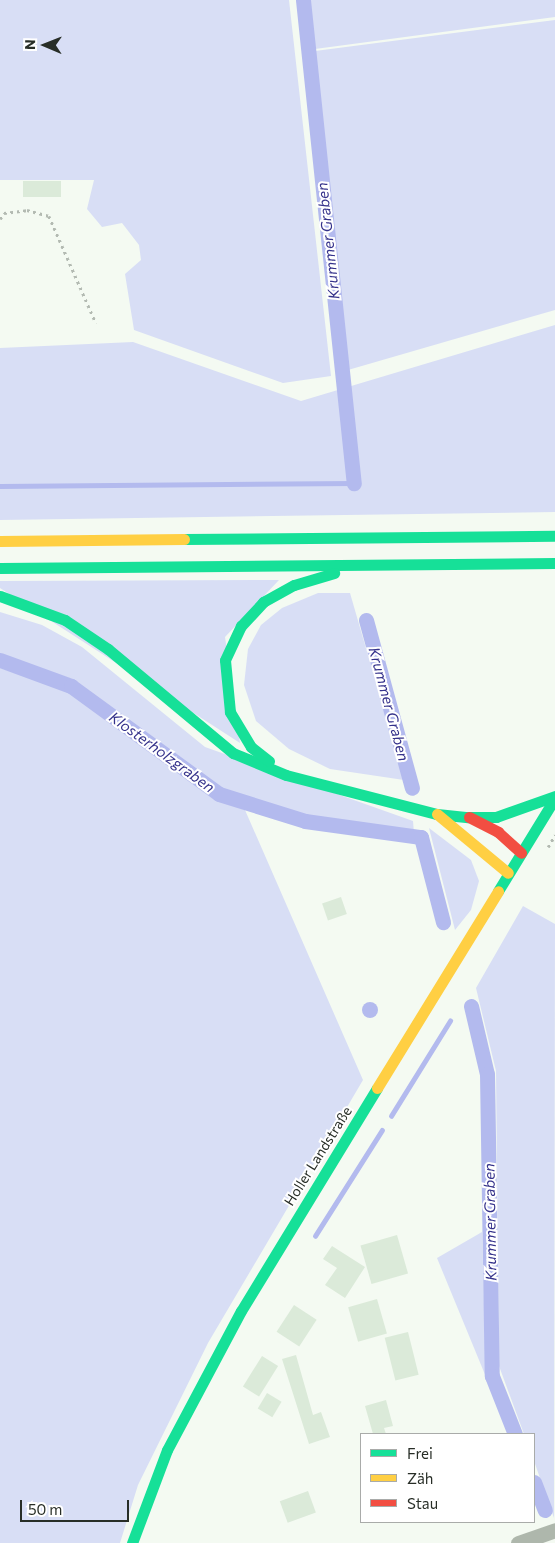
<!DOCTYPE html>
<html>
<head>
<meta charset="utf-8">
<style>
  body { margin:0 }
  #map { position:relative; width:555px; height:1543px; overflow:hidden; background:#f4faf2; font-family:Commissioner,sans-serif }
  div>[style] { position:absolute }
  .green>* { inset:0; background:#d8def5 }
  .water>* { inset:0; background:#b3baee }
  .round { border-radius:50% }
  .stream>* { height:4.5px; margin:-2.25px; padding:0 2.25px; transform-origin:2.25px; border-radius:2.25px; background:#b3baee }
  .canal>* { height:15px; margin:-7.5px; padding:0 7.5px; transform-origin:7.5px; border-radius:7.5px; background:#b3baee }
  .building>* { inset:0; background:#dbead9; transform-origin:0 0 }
  .path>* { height:2.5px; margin-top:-1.25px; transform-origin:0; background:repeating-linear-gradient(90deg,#b3bab2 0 2.5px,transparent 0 6.5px) }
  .street>* { height:15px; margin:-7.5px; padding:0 7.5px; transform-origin:7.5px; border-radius:7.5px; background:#aeb7ac }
  .fast>* { height:11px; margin:-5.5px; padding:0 5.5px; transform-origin:5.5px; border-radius:5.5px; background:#16e098 }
  .slow>* { height:11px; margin:-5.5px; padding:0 5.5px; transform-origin:5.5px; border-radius:5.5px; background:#ffcf43 }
  .jam>* { height:11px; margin:-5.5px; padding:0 5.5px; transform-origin:5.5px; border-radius:5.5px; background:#f24e42 }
  span { translate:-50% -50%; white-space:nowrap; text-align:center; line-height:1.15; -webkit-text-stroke:4px #fff; paint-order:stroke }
  .street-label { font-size:14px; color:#282e27 }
  .water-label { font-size:15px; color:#35328b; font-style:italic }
  .legend { position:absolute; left:360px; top:1433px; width:175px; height:90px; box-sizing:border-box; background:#fff; border:1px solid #a9aba9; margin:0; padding:6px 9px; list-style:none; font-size:15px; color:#282e27 }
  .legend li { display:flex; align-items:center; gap:10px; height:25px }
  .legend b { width:25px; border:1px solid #a9aba9 }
  .north { position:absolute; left:20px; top:20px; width:50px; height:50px; -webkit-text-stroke:4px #fff; paint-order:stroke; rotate:271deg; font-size:14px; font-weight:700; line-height:20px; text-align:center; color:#282e27 }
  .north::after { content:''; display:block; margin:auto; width:18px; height:22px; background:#282e27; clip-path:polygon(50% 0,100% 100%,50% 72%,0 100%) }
  .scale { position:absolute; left:20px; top:1500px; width:109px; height:22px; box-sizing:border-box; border:2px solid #282e27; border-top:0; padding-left:6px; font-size:15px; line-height:18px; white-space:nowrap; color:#282e27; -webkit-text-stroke:4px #fff; paint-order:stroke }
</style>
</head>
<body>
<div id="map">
  <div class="green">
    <i style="clip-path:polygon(0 0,289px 0,331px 376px,283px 383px,134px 330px,125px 274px,141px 260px,139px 245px,122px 223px,102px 227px,87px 209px,94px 180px,0 180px)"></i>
    <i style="clip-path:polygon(309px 0,555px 0,555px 17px,315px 49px)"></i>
    <i style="clip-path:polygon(555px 20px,555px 310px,348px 370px,315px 51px)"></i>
    <i style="clip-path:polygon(555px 325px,555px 512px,0 520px,0 348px,133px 342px,301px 401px)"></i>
    <i style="clip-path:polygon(279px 580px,225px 637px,240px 743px,0 588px,0 581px)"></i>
    <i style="clip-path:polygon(318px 593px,350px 593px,404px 780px,330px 769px,289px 749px,256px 721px,244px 685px,248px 649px,261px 625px,282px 608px)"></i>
    <i style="clip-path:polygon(0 612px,42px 625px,82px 647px,205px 747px,413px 821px,414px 833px,306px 816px,220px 788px,72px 679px,0 655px)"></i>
    <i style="clip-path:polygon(0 668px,70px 691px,212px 798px,245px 810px,363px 1080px,208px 1343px,138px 1485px,120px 1543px,0 1543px)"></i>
    <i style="clip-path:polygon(429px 828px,471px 860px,479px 881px,471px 910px,455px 930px)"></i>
    <i style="clip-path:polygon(523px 906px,555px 924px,554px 1518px,534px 1461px,534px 1434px,524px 1434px,499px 1366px,496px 1071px,476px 988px)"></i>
    <i style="clip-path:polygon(482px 1232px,486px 1377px,437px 1258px)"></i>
  </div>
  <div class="water">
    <i class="round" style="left:362px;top:1002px;width:16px;height:16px"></i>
  </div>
  <div class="stream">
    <i style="left:0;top:486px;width:354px;rotate:-0.5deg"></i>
    <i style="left:391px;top:1116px;width:112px;rotate:-58.2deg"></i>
    <i style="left:315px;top:1236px;width:125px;rotate:-57.7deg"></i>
  </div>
  <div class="canal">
    <i style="left:303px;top:0;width:486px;rotate:84deg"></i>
    <i style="left:366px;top:620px;width:174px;rotate:74.7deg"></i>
    <i style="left:0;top:660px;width:76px;rotate:20.1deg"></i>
    <i style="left:71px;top:686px;width:183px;rotate:36.1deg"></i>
    <i style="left:219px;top:794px;width:90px;rotate:17.4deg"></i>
    <i style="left:305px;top:821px;width:117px;rotate:7.9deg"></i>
    <i style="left:421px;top:837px;width:88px;rotate:75.5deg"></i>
    <i style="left:471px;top:1006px;width:70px;rotate:76.8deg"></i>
    <i style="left:487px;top:1074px;width:302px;rotate:89.1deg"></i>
    <i style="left:492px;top:1376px;width:62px;rotate:68.4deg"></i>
    <i style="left:534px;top:1482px;width:30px;rotate:69deg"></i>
  </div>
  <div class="building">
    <i style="left:61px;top:181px;width:16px;height:38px;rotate:90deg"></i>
    <i style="left:341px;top:897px;width:18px;height:20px;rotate:71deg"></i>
    <i style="left:397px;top:1235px;width:40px;height:38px;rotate:74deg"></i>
    <i style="clip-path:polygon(332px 1246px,365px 1267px,345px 1298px,325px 1285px,337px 1268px,323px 1259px)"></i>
    <i style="left:377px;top:1299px;width:36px;height:30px;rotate:74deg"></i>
    <i style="left:294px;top:1305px;width:27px;height:32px;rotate:33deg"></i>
    <i style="left:408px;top:1332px;width:44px;height:24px;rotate:76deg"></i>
    <i style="clip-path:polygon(296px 1355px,313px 1415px,321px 1412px,330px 1437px,309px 1444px,282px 1359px)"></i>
    <i style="left:262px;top:1356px;width:19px;height:36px;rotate:32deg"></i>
    <i style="left:267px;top:1393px;width:17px;height:18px;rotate:31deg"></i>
    <i style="clip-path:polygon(386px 1400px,393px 1426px,384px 1428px,386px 1434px,373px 1434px,365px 1406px)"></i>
    <i style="left:308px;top:1491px;width:23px;height:30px;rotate:70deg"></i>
  </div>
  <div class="path">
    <i style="left:0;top:219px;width:7px;rotate:-56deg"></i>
    <i style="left:4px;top:213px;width:23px;rotate:-7deg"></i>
    <i style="left:27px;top:210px;width:23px;rotate:15deg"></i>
    <i style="left:49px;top:216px;width:117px;rotate:66.3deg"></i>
    <i style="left:548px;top:847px;width:14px;rotate:-60deg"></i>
  </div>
  <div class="street">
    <i style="left:518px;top:1543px;width:39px;rotate:-19deg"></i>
  </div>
  <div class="fast">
    <i style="left:184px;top:539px;width:371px;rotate:-0.5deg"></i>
    <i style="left:0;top:568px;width:555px;rotate:-0.52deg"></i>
    <i style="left:0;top:596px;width:69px;rotate:20.3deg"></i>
    <i style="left:65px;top:620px;width:52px;rotate:34deg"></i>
    <i style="left:108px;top:649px;width:163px;rotate:39.8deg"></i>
    <i style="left:233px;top:753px;width:57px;rotate:22.5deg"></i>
    <i style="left:286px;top:775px;width:156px;rotate:14.5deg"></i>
    <i style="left:437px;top:814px;width:31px;rotate:6deg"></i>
    <i style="left:468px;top:817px;width:28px"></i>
    <i style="left:496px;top:817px;width:63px;rotate:-19.6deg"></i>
    <i style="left:269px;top:761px;width:23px;rotate:-142deg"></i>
    <i style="left:251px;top:747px;width:41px;rotate:-121deg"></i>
    <i style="left:230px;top:712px;width:52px;rotate:-95.5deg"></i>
    <i style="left:225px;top:660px;width:38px;rotate:-65deg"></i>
    <i style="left:241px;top:626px;width:33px;rotate:-47deg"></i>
    <i style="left:263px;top:602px;width:35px;rotate:-29deg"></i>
    <i style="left:294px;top:585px;width:42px;rotate:-16.7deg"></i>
    <i style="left:498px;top:891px;width:109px;rotate:-58.5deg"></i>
    <i style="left:132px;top:1543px;width:99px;rotate:-69.4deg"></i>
    <i style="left:167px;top:1450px;width:157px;rotate:-62deg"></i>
    <i style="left:241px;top:1311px;width:261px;rotate:-58.6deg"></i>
  </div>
  <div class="slow">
    <i style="left:0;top:541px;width:184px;rotate:-0.6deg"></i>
    <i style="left:437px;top:814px;width:92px;rotate:39.7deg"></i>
    <i style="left:377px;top:1088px;width:231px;rotate:-58.4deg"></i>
  </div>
  <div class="jam">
    <i style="left:469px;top:817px;width:33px;rotate:27deg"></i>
    <i style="left:498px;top:832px;width:31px;rotate:42deg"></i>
  </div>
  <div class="street-label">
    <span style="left:318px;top:1156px;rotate:-58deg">Holler Landstraße</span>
  </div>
  <div class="water-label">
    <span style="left:328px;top:241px;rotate:-96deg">Krummer Graben</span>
    <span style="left:389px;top:704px;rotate:75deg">Krummer Graben</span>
    <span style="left:162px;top:752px;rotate:36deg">Klosterholzgraben</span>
    <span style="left:490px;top:1222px;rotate:-91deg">Krummer Graben</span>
  </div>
  <ul class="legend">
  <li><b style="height:6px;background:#16e098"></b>Frei</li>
  <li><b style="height:6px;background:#ffcf43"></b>Zäh</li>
  <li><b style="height:6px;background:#f24e42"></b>Stau</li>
  </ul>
  <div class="north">N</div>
  <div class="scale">50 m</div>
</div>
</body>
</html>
